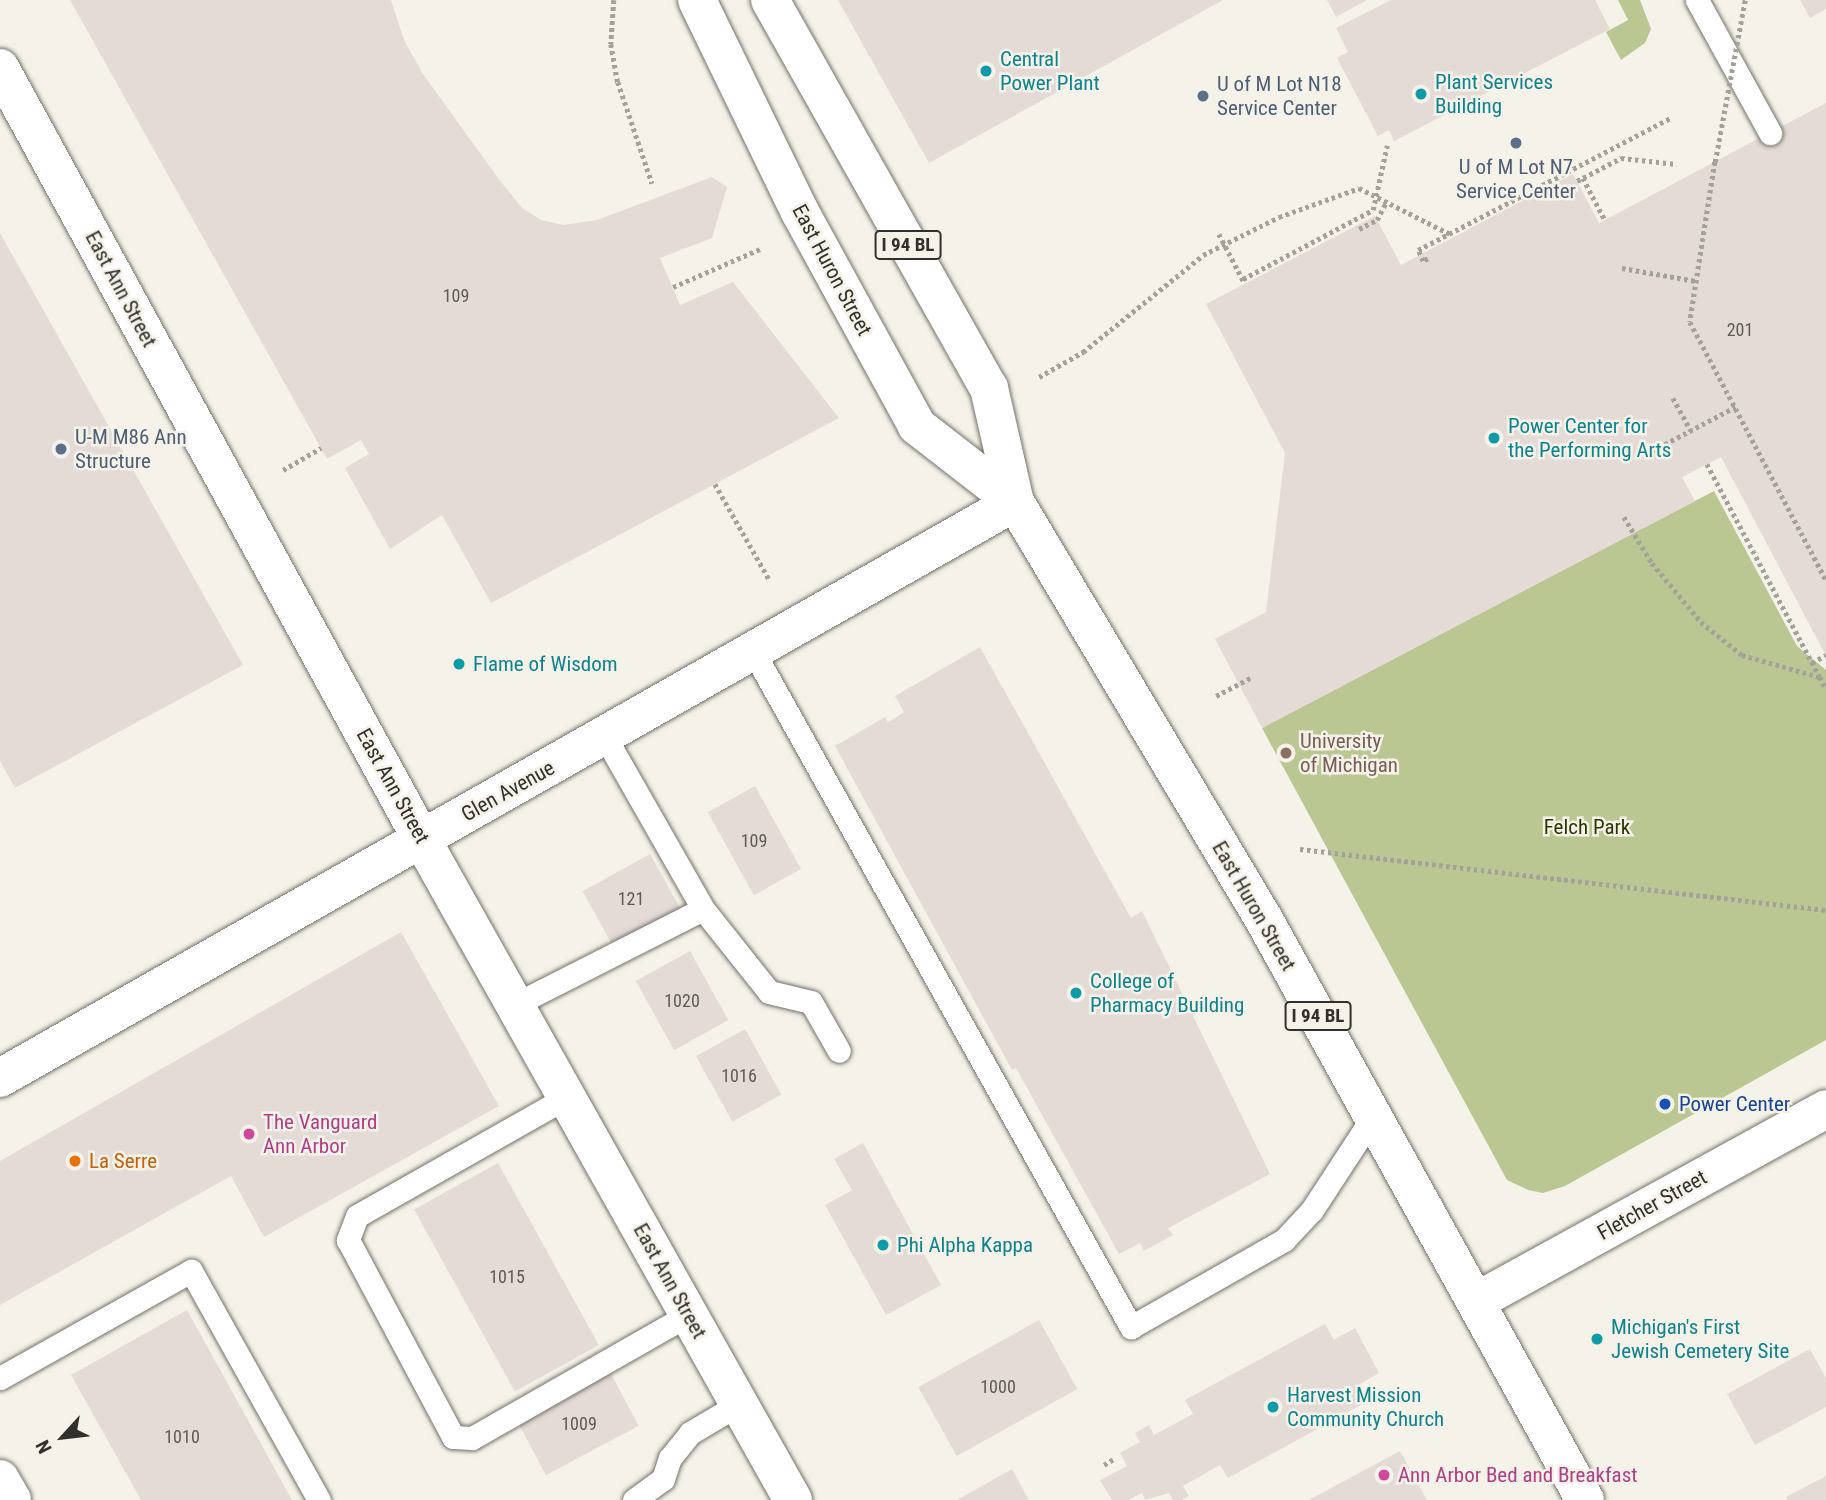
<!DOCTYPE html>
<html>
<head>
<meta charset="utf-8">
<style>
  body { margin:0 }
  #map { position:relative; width:1826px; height:1500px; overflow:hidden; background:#f5f3e9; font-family:"Roboto Condensed",sans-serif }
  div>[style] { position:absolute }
  .green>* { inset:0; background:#bbc793 }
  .building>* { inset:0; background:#e4dad6; transform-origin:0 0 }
  .path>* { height:4.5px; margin-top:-2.25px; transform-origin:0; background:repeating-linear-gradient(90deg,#a3a19a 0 3.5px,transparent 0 7px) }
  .roads { filter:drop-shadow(0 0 2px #737168) drop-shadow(0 0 2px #737168) }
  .lane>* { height:23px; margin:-11.5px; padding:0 11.5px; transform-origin:11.5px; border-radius:11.5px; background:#fff }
  .street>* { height:38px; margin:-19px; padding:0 19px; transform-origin:19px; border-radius:19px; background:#fff }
  .secondary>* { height:38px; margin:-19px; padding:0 19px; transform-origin:19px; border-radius:19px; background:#fff }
  .primary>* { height:38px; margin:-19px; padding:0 19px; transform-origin:19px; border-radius:19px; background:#fff }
  .path-bridge>* { height:4.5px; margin-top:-2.25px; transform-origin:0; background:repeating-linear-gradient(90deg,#a3a19a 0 3.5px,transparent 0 7px) }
  .dots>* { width:19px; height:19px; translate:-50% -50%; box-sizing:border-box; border:4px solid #f5f3e9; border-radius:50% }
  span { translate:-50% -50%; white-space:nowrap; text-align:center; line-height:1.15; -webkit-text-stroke:5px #f5f3e9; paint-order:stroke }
  .number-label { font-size:18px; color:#5e5a56 }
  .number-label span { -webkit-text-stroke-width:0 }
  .shield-label span { padding:2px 5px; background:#f5f3e9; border:2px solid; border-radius:5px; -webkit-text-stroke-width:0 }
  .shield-label { font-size:19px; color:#31302c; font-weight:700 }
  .culture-label { font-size:21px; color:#0d838f }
  .left { translate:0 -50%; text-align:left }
  .service-label { font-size:21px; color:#4e5e75 }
  .street-label { font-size:21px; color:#31302c }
  .education-label { font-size:21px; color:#785e54 }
  .park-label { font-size:21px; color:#2f3700 }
  .transit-label { font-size:21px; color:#164399 }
  .hotel-label { font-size:21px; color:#b23c85 }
  .food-label { font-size:21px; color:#c56008 }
  .north { position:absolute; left:28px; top:1402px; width:70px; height:70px; -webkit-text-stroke:5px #f5f3e9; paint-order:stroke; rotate:243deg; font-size:19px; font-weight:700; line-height:28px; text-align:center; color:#31302c }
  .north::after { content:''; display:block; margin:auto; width:24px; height:32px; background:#31302c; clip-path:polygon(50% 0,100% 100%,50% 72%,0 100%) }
</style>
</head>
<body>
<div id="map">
  <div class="green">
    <i style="clip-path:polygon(1618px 0,1640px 0,1651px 29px,1645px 43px,1621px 60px,1606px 32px,1628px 20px)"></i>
    <i style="clip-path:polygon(1714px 491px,1797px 646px,1826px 670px,1826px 1040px,1565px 1186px,1543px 1193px,1528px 1190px,1507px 1180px,1262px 728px)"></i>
  </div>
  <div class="building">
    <i style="clip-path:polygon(70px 0,391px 0,404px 40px,423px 74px,498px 178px,522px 208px,541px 220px,564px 225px,597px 220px,712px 177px,727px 187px,712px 238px,660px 258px,680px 305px,733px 282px,839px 418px,491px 603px,442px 515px,390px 549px,345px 468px,369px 454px,361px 440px,327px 459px)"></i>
    <i style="clip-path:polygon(838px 0,1223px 0,929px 163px)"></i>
    <i style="clip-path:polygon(1327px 0,1367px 0,1336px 17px)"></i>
    <i style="clip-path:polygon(1391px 0,1595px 0,1610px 29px,1394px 141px,1389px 130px,1378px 136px,1337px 58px,1348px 52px,1336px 28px)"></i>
    <i style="clip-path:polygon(1800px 0,1826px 0,1826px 9px,1810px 18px)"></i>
    <i style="clip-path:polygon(1826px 103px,1826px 656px,1721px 457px,1682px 477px,1695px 501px,1262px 728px,1215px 639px,1266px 612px,1285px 453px,1206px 304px,1375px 216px,1401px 265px,1573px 174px,1599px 223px)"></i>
    <i style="clip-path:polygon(0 233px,243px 665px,15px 788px,0 761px)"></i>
    <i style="clip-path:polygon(980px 647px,1131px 918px,1142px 911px,1270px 1174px,1168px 1228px,1173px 1235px,1144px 1251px,1140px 1243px,1119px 1254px,1016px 1068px,1012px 1070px,835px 746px,885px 717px,888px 722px,904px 712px,895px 696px)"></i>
    <i style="left:755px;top:786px;width:95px;height:54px;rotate:61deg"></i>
    <i style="left:650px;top:854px;width:62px;height:77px;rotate:61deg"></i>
    <i style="clip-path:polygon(401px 932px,499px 1106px,264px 1237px,231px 1176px,0 1305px,0 1161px)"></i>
    <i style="left:690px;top:951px;width:79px;height:62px;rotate:61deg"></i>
    <i style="left:745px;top:1029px;width:75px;height:56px;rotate:61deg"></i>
    <i style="clip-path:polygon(863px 1143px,941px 1285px,886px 1315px,825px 1205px,852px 1190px,834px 1159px)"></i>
    <i style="left:498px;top:1163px;width:208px;height:96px;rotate:61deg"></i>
    <i style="clip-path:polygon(187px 1310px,292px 1500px,141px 1500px,71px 1375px)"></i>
    <i style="left:1039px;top:1320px;width:79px;height:138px;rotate:61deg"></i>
    <i style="clip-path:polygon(1325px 1324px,1334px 1340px,1355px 1328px,1379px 1373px,1360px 1384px,1368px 1401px,1228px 1478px,1220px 1465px,1183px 1486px,1189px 1496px,1182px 1500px,1173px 1500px,1169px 1493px,1145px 1500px,1142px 1493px,1128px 1500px,1112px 1500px,1100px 1480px,1127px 1466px,1120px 1453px,1140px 1442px,1135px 1433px,1149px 1425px,1154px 1435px,1193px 1414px,1185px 1400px)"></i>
    <i style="clip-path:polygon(1810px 1349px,1826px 1378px,1826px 1407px,1755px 1445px,1727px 1394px)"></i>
    <i style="left:610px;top:1372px;width:61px;height:105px;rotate:62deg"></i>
    <i style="clip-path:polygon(1400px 1451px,1427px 1500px,1309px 1500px)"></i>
    <i style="clip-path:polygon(1012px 1469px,1029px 1500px,957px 1500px)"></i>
    <i style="clip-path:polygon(1826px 1476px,1826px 1500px,1787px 1500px,1786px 1497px)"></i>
  </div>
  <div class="path">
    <i style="left:614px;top:0;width:44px;rotate:93.9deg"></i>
    <i style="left:611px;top:44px;width:39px;rotate:80deg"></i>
    <i style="left:618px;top:82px;width:107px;rotate:71.4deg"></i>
    <i style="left:1715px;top:162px;width:162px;rotate:98.9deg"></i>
    <i style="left:1690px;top:322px;width:292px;rotate:62.2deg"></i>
    <i style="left:1583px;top:178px;width:47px;rotate:62.4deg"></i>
    <i style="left:1577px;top:181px;width:50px;rotate:-27.6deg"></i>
    <i style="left:1621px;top:158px;width:56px;rotate:6.1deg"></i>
    <i style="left:1359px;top:229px;width:20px;rotate:-27deg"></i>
    <i style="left:1377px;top:220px;width:20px;rotate:-63deg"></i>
    <i style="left:1219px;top:234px;width:56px;rotate:62.5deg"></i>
    <i style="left:1428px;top:259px;width:5px;rotate:158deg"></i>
    <i style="left:1423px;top:261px;width:12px;rotate:-114deg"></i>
    <i style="left:1418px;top:250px;width:284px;rotate:-27.6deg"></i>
    <i style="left:1622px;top:268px;width:75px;rotate:10deg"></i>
    <i style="left:1243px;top:279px;width:147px;rotate:-28deg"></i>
    <i style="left:1373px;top:210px;width:66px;rotate:-77.7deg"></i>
    <i style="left:673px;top:287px;width:95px;rotate:-23.6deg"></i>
    <i style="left:1039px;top:377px;width:51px;rotate:-29.6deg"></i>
    <i style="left:1083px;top:352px;width:154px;rotate:-38.9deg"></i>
    <i style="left:1203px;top:255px;width:85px;rotate:-26.6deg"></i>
    <i style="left:1279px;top:217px;width:85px;rotate:-19.9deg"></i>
    <i style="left:1359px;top:188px;width:102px;rotate:26.8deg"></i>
    <i style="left:1673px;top:398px;width:37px;rotate:61deg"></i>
    <i style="left:1646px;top:454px;width:101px;rotate:-27.8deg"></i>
    <i style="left:1707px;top:464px;width:241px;rotate:62.1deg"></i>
    <i style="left:283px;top:470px;width:44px;rotate:-30.1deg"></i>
    <i style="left:715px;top:484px;width:112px;rotate:60.4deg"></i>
    <i style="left:1624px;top:517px;width:54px;rotate:58.7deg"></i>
    <i style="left:1652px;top:563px;width:77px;rotate:50.3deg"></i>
    <i style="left:1701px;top:622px;width:53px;rotate:38.8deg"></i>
    <i style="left:1742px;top:655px;width:81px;rotate:15.8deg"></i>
    <i style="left:1820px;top:677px;width:13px;rotate:63deg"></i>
    <i style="left:1812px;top:663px;width:16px;rotate:-30deg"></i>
    <i style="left:1216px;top:696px;width:41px;rotate:-27.8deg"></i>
    <i style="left:1300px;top:849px;width:530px;rotate:6.62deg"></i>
    <i style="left:1104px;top:1465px;width:13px;rotate:-32deg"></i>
  </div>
  <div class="roads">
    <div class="lane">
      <i style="left:1697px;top:0;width:152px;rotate:61.2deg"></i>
      <i style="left:753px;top:651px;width:775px;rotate:60.79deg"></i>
      <i style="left:1131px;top:1327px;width:176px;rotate:-29.6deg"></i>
      <i style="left:1284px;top:1240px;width:41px;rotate:-47deg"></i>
      <i style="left:1312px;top:1210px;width:113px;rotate:-56.9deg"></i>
      <i style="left:605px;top:737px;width:198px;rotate:60.3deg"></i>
      <i style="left:703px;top:909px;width:106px;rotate:51.5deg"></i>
      <i style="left:769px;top:992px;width:43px;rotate:13.4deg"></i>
      <i style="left:811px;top:1002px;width:56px;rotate:60.3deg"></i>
      <i style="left:514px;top:1005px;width:212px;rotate:-26.9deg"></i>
      <i style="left:567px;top:1097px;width:241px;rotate:150.5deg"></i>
      <i style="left:357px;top:1216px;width:26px;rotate:111deg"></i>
      <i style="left:348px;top:1240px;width:223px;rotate:61.9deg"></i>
      <i style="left:453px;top:1437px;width:19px;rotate:3deg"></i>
      <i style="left:472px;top:1438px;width:249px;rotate:-29.7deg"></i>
      <i style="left:0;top:1378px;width:219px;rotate:-29.3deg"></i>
      <i style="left:191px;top:1271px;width:262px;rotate:60.8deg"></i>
      <i style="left:634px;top:1500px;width:36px;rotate:-36deg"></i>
      <i style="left:663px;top:1479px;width:22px;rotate:-72deg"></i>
      <i style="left:670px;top:1458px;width:32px;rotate:-51deg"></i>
      <i style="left:690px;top:1433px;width:57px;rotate:-30.6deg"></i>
    </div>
    <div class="street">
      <i style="left:422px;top:840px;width:757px;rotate:60.66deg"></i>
      <i style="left:1477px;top:1301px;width:398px;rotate:-28.8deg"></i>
      <i style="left:0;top:1479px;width:24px;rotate:60deg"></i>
    </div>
    <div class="secondary">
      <i style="left:0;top:68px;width:880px;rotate:61.34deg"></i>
      <i style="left:0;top:1078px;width:1167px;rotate:-29.57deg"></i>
    </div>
    <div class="primary">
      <i style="left:697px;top:0;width:236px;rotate:64.1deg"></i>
      <i style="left:800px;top:212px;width:244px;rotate:61.3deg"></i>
      <i style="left:917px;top:426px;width:124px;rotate:37.8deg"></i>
      <i style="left:770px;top:0;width:446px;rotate:60.6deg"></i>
      <i style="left:989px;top:388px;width:117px;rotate:77.2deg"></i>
      <i style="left:1015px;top:502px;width:482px;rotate:59.2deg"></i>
      <i style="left:1262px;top:916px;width:667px;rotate:61.05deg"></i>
    </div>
  </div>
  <div class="path-bridge">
    <i style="left:1715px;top:162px;width:165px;rotate:-79.5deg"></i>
  </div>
  <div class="dots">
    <i style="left:986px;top:71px;background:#0f9aa8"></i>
    <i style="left:1421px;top:94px;background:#0f9aa8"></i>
    <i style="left:1203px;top:96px;background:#5c6f8a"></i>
    <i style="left:1516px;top:143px;background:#5c6f8a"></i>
    <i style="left:1494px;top:438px;background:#0f9aa8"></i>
    <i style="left:61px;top:449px;background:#5c6f8a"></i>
    <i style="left:459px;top:664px;background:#0f9aa8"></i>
    <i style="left:1286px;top:753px;background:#8d6e63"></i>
    <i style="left:1076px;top:993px;background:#0f9aa8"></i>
    <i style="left:1665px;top:1104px;background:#1a4fb4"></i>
    <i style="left:249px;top:1134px;background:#d1479c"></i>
    <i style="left:75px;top:1161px;background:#e8710a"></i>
    <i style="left:883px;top:1245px;background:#0f9aa8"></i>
    <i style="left:1597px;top:1339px;background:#0f9aa8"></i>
    <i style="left:1273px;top:1407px;background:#0f9aa8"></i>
    <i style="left:1384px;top:1475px;background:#d1479c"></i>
  </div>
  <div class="number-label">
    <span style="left:456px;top:296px">109</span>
    <span style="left:1740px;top:330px">201</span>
    <span style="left:754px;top:841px">109</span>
    <span style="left:631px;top:899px">121</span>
    <span style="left:682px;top:1001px">1020</span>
    <span style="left:739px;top:1076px">1016</span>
    <span style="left:507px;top:1277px">1015</span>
    <span style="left:998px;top:1387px">1000</span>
    <span style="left:579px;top:1424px">1009</span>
    <span style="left:182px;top:1437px">1010</span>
  </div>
  <div class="shield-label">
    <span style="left:908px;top:245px">I 94 BL</span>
    <span style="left:1318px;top:1016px">I 94 BL</span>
  </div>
  <div class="culture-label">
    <span class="left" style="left:1000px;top:71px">Central<br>Power Plant</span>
    <span class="left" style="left:1435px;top:94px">Plant Services<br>Building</span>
    <span class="left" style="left:1508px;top:438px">Power Center for<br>the Performing Arts</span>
    <span class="left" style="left:473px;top:664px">Flame of Wisdom</span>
    <span class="left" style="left:1090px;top:993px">College of<br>Pharmacy Building</span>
    <span class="left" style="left:897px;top:1245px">Phi Alpha Kappa</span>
    <span class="left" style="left:1611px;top:1339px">Michigan's First<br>Jewish Cemetery Site</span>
    <span class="left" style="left:1287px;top:1407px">Harvest Mission<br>Community Church</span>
  </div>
  <div class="service-label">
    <span class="left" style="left:1217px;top:96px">U of M Lot N18<br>Service Center</span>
    <span style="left:1516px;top:179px">U of M Lot N7<br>Service Center</span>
    <span class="left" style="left:75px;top:449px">U-M M86 Ann<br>Structure</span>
  </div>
  <div class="street-label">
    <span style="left:832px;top:270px;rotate:62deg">East Huron Street</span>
    <span style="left:121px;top:289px;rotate:62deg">East Ann Street</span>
    <span style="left:393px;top:786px;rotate:61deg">East Ann Street</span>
    <span style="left:508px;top:791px;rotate:-29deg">Glen Avenue</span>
    <span style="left:1254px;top:906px;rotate:60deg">East Huron Street</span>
    <span style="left:1652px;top:1205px;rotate:-29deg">Fletcher Street</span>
    <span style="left:670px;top:1281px;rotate:61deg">East Ann Street</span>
  </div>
  <div class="education-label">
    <span class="left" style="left:1300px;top:753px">University<br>of Michigan</span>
  </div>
  <div class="park-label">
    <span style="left:1587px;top:827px">Felch Park</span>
  </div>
  <div class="transit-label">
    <span class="left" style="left:1679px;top:1104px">Power Center</span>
  </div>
  <div class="hotel-label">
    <span class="left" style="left:263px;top:1134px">The Vanguard<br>Ann Arbor</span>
    <span class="left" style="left:1398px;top:1475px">Ann Arbor Bed and Breakfast</span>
  </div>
  <div class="food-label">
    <span class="left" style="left:89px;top:1161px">La Serre</span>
  </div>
  <div class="north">N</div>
</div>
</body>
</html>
